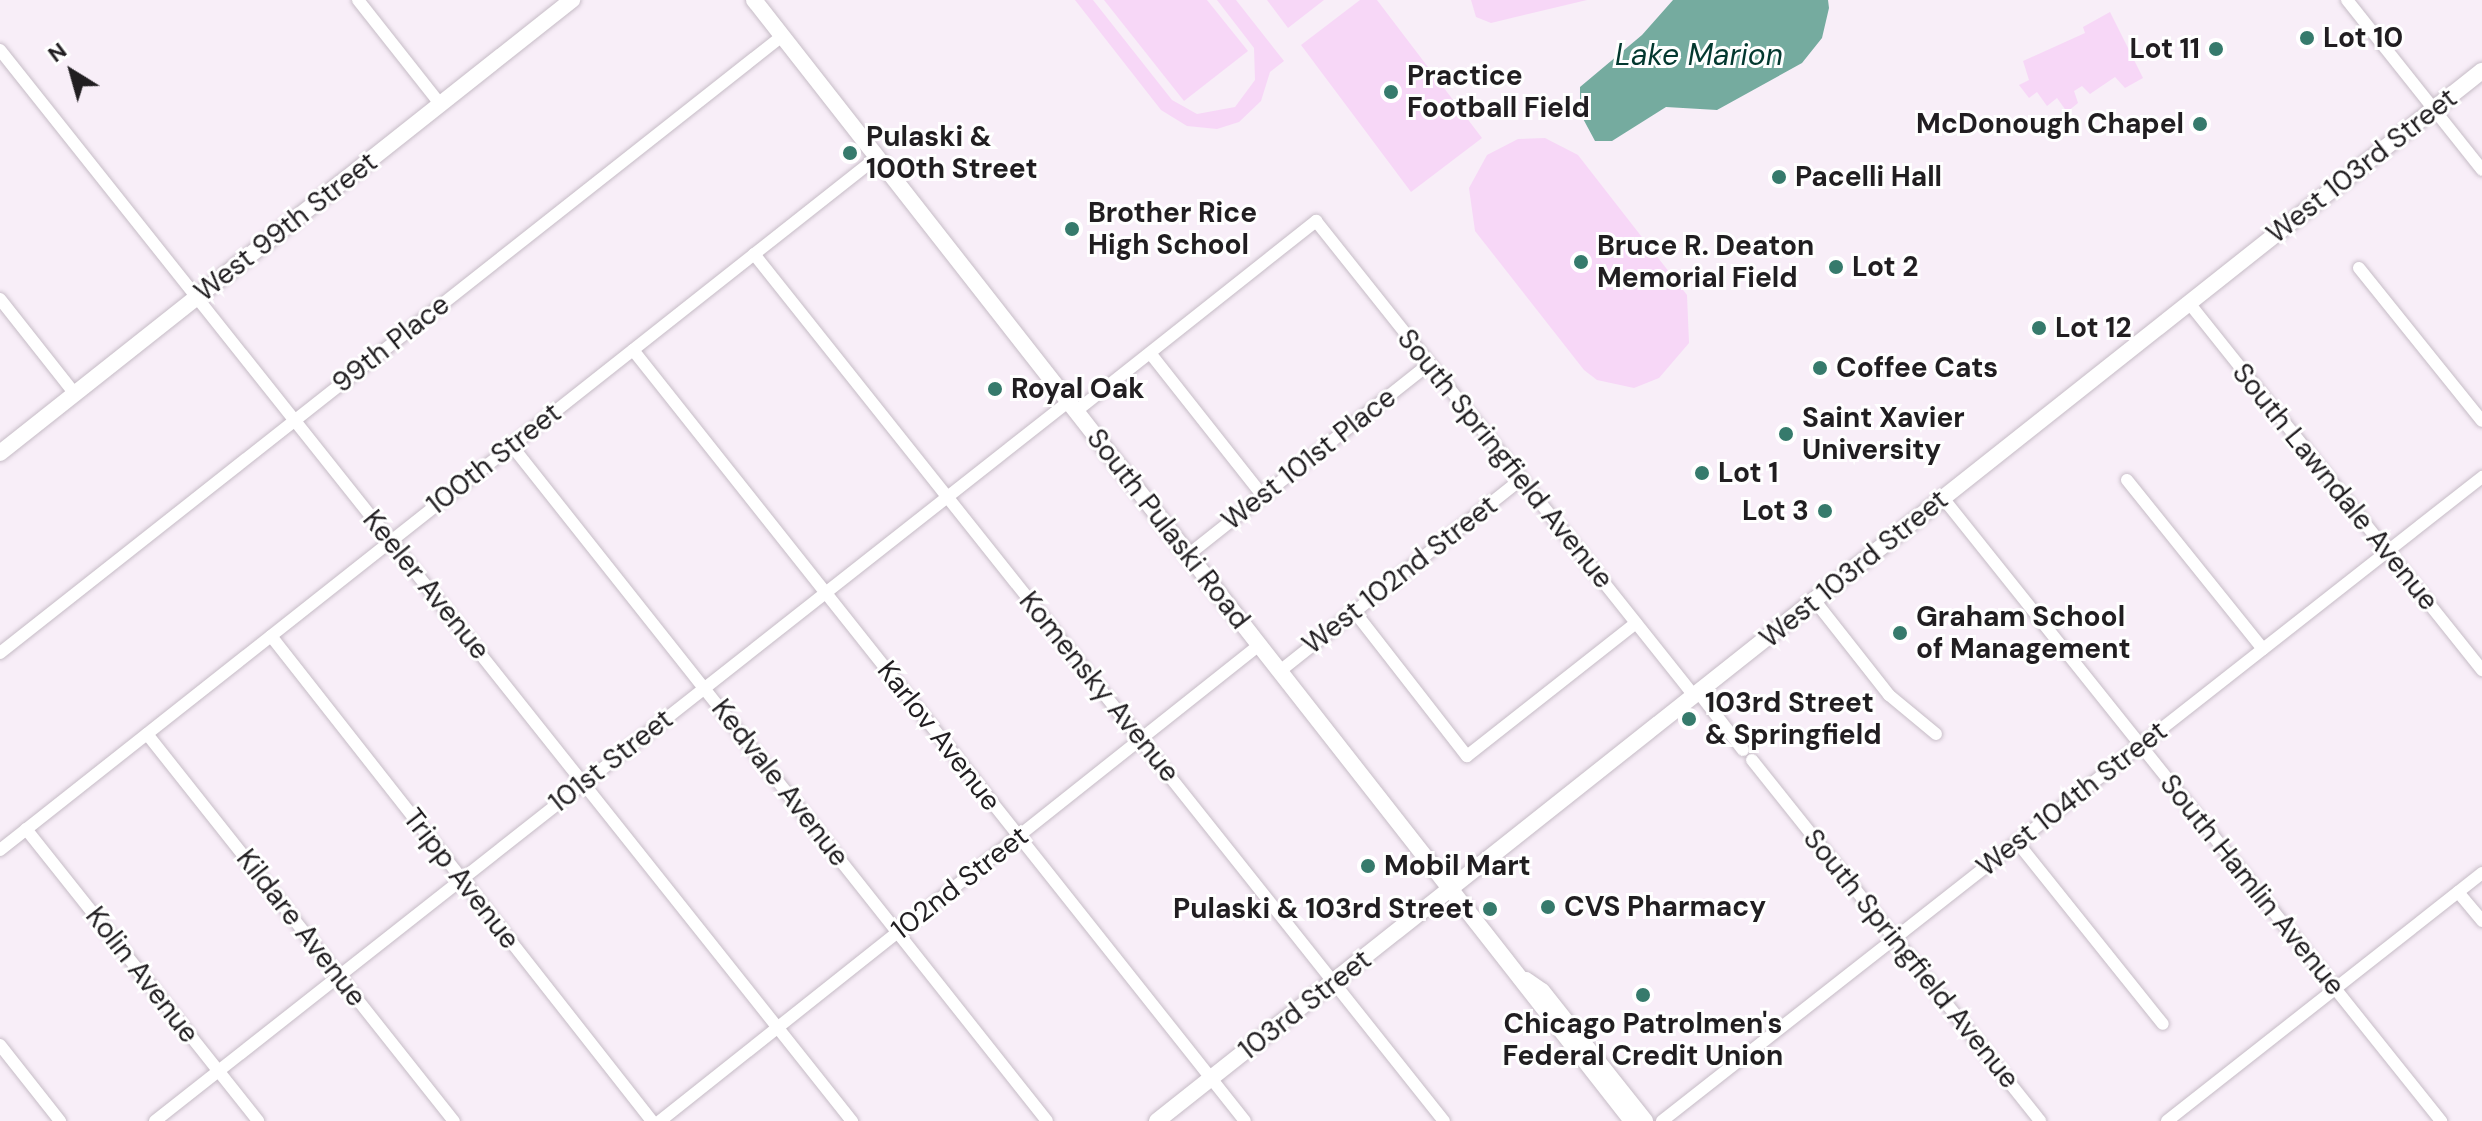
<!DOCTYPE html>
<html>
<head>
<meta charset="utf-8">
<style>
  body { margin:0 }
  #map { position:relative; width:2482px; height:1121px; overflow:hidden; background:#f8eef8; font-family:"DM Sans",sans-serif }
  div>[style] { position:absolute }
  .green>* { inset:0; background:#f7d7f7 }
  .water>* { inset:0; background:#75ab9f }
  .roads { filter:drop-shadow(0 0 2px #c6bcc6) drop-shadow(0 0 2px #c6bcc6) }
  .street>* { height:12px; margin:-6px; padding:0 6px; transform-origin:6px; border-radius:6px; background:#fff }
  .secondary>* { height:16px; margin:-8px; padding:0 8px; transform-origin:8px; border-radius:8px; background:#fff }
  .dots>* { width:22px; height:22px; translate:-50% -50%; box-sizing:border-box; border:4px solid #fff; border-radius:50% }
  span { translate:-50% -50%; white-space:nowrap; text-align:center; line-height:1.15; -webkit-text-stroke:6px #fff; paint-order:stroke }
  .poi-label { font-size:28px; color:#211e21; font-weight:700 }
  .left { translate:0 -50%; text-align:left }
  .right { translate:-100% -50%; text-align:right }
  .street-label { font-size:28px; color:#211e21 }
  .water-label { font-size:30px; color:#03382f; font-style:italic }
  .north { position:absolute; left:32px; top:32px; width:80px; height:80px; -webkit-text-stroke:6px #fff; paint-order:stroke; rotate:323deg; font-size:22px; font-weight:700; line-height:32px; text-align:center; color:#211e21 }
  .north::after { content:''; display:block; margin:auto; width:28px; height:36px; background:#211e21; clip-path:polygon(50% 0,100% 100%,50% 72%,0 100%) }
</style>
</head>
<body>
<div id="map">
  <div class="green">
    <i style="clip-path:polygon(1075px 0,1093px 0,1172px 100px,1197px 114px,1235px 107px,1255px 80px,1254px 48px,1217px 0,1236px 0,1284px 61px,1270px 72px,1261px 101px,1239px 122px,1217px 129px,1187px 126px,1161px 110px)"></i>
    <i style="clip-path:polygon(1104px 0,1207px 0,1248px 51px,1184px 101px)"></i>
    <i style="clip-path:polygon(1267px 0,1324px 0,1288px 28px)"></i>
    <i style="clip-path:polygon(1360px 0,1377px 0,1482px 138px,1411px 192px,1301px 45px)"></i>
    <i style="clip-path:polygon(1471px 0,1587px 0,1491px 23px,1476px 17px)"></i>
    <i style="clip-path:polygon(2110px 12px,2143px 78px,2125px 88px,2115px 77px,2090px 94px,2082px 86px,2074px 91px,2078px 103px,2067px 112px,2057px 98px,2047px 106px,2037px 92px,2029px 98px,2019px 85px,2029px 80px,2023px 61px,2085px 33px,2083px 27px)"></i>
    <i style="clip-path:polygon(1545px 138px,1578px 155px,1687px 295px,1689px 343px,1659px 378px,1634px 388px,1597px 380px,1584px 370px,1475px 231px,1469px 188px,1487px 155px,1518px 139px)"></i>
  </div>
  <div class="water">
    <i style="clip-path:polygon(1673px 0,1828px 0,1829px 8px,1822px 38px,1802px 63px,1717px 110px,1666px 107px,1612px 141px,1595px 141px,1580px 113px,1580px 87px,1642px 35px)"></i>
  </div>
  <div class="roads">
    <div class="street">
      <i style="left:358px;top:0;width:134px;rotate:51.7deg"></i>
      <i style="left:2347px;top:0;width:217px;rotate:51.5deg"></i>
      <i style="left:0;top:50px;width:1369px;rotate:51.5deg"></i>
      <i style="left:754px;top:254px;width:1108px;rotate:51.49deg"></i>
      <i style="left:2359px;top:268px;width:196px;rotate:51.2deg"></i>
      <i style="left:0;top:299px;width:121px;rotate:51.7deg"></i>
      <i style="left:2189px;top:303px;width:470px;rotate:51.4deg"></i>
      <i style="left:633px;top:350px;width:984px;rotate:51.56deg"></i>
      <i style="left:1150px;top:353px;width:182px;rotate:51.7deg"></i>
      <i style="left:1075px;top:412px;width:308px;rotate:-38.4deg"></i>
      <i style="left:1316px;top:221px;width:608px;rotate:51.47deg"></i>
      <i style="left:512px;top:446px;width:861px;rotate:51.6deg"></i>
      <i style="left:2127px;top:480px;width:217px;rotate:51.2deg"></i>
      <i style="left:1943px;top:498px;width:798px;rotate:51.36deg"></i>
      <i style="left:1188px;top:555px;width:308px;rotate:-38.4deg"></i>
      <i style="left:1815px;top:601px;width:120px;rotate:51.8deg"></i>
      <i style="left:1889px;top:695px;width:61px;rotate:39.7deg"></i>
      <i style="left:1354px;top:611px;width:184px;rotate:52.1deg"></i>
      <i style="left:1467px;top:756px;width:215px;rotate:-38.2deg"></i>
      <i style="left:271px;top:636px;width:617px;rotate:51.85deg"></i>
      <i style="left:0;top:653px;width:996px;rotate:-38.27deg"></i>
      <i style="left:1280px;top:671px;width:308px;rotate:-38.5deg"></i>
      <i style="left:1699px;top:693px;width:72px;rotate:52.3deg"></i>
      <i style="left:147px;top:734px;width:494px;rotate:51.6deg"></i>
      <i style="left:1752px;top:760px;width:462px;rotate:51.4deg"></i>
      <i style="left:26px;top:829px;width:373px;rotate:51.5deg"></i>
      <i style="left:2017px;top:842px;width:233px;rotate:51.3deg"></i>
      <i style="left:0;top:850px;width:1116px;rotate:-38.31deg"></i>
      <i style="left:2458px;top:892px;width:38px;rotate:50deg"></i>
      <i style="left:0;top:1045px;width:97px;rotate:51.7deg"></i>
      <i style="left:155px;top:1121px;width:1162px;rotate:-38.22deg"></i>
      <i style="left:660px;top:1121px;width:765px;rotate:-38.47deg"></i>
      <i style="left:1662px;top:1121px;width:1043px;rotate:-38.14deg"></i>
      <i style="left:2167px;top:1121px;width:401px;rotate:-38.2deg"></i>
    </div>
    <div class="secondary">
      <i style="left:754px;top:0;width:1424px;rotate:51.93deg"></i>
      <i style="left:0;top:453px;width:730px;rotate:-38.38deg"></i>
      <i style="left:1526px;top:980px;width:19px;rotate:35deg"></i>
      <i style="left:1542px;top:991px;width:166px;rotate:51.6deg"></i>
      <i style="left:1157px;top:1121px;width:1691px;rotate:-38.4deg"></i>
    </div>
  </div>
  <div class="dots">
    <i style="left:2307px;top:38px;background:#367a6c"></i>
    <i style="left:2216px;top:49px;background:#367a6c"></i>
    <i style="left:1391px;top:92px;background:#367a6c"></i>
    <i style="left:2200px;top:124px;background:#367a6c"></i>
    <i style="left:850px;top:153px;background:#367a6c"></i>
    <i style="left:1779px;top:177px;background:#367a6c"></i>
    <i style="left:1072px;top:229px;background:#367a6c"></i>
    <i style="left:1581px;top:262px;background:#367a6c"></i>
    <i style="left:1836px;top:267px;background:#367a6c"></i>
    <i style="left:2039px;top:328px;background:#367a6c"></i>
    <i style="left:1820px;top:368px;background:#367a6c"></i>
    <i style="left:995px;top:389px;background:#367a6c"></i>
    <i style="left:1786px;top:434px;background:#367a6c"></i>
    <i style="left:1702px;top:473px;background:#367a6c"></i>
    <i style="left:1825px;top:511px;background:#367a6c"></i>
    <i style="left:1900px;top:633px;background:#367a6c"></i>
    <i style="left:1689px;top:719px;background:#367a6c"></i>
    <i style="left:1368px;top:866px;background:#367a6c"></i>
    <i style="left:1548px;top:907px;background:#367a6c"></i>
    <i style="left:1490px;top:909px;background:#367a6c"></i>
    <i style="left:1643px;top:995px;background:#367a6c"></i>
  </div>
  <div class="poi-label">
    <span class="left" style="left:2323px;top:38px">Lot 10</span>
    <span class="right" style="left:2200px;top:49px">Lot 11</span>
    <span class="left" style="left:1407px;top:92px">Practice<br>Football Field</span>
    <span class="right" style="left:2184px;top:124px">McDonough Chapel</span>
    <span class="left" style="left:866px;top:153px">Pulaski &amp;<br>100th Street</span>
    <span class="left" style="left:1795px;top:177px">Pacelli Hall</span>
    <span class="left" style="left:1088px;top:229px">Brother Rice<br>High School</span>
    <span class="left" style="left:1597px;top:262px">Bruce R. Deaton<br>Memorial Field</span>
    <span class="left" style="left:1852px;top:267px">Lot 2</span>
    <span class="left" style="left:2055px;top:328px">Lot 12</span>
    <span class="left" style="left:1836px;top:368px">Coffee Cats</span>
    <span class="left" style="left:1011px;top:389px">Royal Oak</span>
    <span class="left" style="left:1802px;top:434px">Saint Xavier<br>University</span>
    <span class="left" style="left:1718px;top:473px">Lot 1</span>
    <span class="right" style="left:1809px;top:511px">Lot 3</span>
    <span class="left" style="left:1916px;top:633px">Graham School<br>of Management</span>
    <span class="left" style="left:1705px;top:719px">103rd Street<br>&amp; Springfield</span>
    <span class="left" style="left:1384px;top:866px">Mobil Mart</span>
    <span class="left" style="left:1564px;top:907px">CVS Pharmacy</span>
    <span class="right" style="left:1474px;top:909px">Pulaski &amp; 103rd Street</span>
    <span style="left:1643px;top:1040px">Chicago Patrolmen's<br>Federal Credit Union</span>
  </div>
  <div class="street-label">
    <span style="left:2362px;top:166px;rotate:-38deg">West 103rd Street</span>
    <span style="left:286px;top:227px;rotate:-38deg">West 99th Street</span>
    <span style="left:391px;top:344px;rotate:-38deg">99th Place</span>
    <span style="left:494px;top:459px;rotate:-38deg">100th Street</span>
    <span style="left:1309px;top:459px;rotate:-38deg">West 101st Place</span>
    <span style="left:1505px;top:459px;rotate:51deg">South Springfield Avenue</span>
    <span style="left:2335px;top:487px;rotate:51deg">South Lawndale Avenue</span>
    <span style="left:1168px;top:529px;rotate:52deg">South Pulaski Road</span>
    <span style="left:1854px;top:569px;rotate:-39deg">West 103rd Street</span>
    <span style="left:1400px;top:575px;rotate:-38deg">West 102nd Street</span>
    <span style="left:426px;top:585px;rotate:51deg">Keeler Avenue</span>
    <span style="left:1099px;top:687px;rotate:51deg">Komensky Avenue</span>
    <span style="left:939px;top:736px;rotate:52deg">Karlov Avenue</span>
    <span style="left:611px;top:761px;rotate:-38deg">101st Street</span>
    <span style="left:780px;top:783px;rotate:52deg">Kedvale Avenue</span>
    <span style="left:2072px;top:799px;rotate:-38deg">West 104th Street</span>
    <span style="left:461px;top:879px;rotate:52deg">Tripp Avenue</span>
    <span style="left:960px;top:883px;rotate:-38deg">102nd Street</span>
    <span style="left:2252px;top:885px;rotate:51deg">South Hamlin Avenue</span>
    <span style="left:301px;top:928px;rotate:52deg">Kildare Avenue</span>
    <span style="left:1911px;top:959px;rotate:51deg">South Springfield Avenue</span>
    <span style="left:142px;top:975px;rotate:52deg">Kolin Avenue</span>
    <span style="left:1305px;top:1005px;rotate:-38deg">103rd Street</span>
  </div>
  <div class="water-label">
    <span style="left:1699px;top:55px">Lake Marion</span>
  </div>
  <div class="north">N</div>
</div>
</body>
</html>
